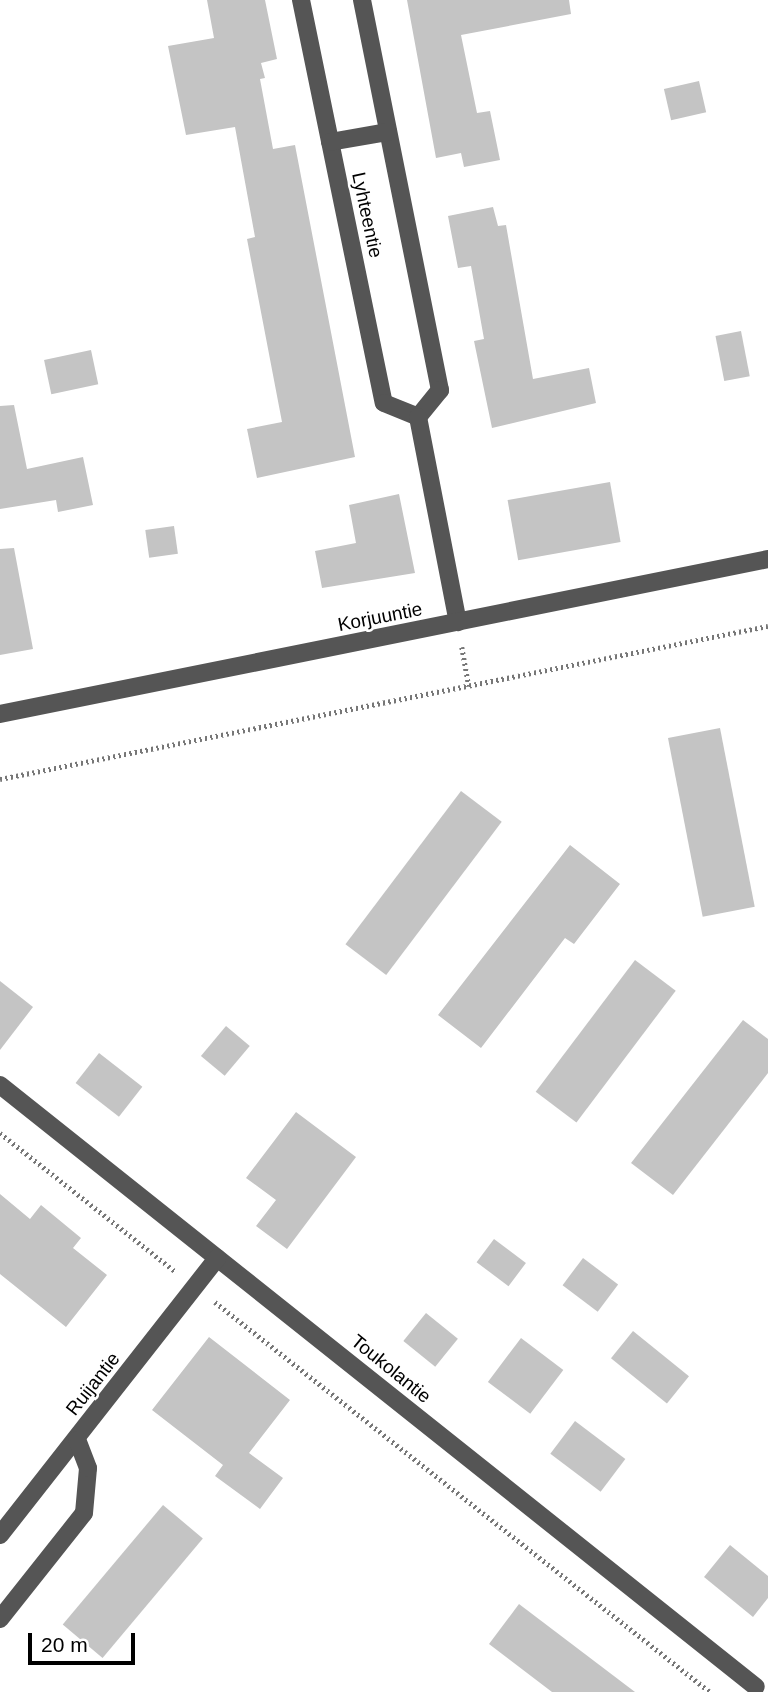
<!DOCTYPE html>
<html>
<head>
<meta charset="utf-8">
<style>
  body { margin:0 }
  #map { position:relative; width:768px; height:1692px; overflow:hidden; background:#fff; font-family:Arial,sans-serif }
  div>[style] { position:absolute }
  .building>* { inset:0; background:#c4c4c4; transform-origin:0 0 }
  .path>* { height:4.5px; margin-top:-2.25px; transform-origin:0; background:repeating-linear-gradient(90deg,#777 0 2px,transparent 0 5.5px) }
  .minor>* { height:18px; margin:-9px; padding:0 9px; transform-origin:9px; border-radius:9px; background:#555 }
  span { translate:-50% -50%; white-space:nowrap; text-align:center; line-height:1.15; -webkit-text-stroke:5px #fff; paint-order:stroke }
  .street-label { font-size:19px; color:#000 }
  .scale { position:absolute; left:28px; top:1633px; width:107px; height:32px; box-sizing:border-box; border:4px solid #000; border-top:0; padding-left:9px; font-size:21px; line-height:24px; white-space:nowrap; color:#000; -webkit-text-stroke:5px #fff; paint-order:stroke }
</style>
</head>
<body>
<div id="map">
  <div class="building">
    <i style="clip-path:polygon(207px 0,265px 0,277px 59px,261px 63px,265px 78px,260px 79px,273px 149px,295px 145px,355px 457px,257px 478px,247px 429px,282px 422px,247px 239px,255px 237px,235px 127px,186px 135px,168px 46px,214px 38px)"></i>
    <i style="clip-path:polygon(407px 0,569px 0,571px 14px,461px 35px,477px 113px,490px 111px,500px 160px,464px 167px,461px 153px,436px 158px)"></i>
    <i style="left:699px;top:81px;width:32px;height:36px;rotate:77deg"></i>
    <i style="clip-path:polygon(493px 207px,498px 226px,506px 225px,533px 379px,589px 368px,596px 403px,492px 428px,474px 341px,484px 339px,471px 266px,458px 268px,448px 216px)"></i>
    <i style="left:741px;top:331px;width:46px;height:26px;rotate:79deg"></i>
    <i style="left:91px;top:350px;width:35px;height:48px;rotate:78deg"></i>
    <i style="clip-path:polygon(14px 405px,27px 469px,83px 457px,93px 505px,58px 512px,56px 500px,0 509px,0 406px)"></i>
    <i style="left:610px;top:482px;width:61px;height:104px;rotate:80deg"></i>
    <i style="clip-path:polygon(399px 494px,415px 573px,322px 588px,315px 551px,356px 543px,349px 505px)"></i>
    <i style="left:174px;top:526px;width:28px;height:29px;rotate:82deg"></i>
    <i style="clip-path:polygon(14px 548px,33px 649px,0 655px,0 549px)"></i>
    <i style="left:720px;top:728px;width:182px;height:53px;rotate:79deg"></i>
    <i style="left:461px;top:791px;width:51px;height:192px;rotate:37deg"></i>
    <i style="clip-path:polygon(570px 845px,620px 884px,574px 944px,565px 938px,481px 1048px,438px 1015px)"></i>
    <i style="left:635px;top:960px;width:51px;height:165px;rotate:37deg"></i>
    <i style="clip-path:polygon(0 981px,33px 1007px,0 1050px)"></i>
    <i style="clip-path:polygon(743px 1020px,768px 1039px,768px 1073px,673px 1195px,631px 1163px)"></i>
    <i style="left:226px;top:1026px;width:31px;height:39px;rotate:40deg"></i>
    <i style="left:99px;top:1053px;width:55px;height:38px;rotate:38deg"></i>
    <i style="clip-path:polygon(296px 1112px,356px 1157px,287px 1249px,256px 1226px,276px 1200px,246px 1178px)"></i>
    <i style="clip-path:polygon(0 1194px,30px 1219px,41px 1205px,81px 1238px,73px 1248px,107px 1275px,66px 1327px,0 1274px)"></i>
    <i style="left:494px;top:1239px;width:40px;height:29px;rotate:37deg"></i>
    <i style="left:583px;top:1258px;width:44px;height:34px;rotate:37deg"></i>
    <i style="left:426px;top:1313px;width:41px;height:36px;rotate:39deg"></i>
    <i style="left:633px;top:1331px;width:72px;height:35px;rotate:39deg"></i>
    <i style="clip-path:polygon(209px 1337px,290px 1400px,249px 1453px,283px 1478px,260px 1509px,215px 1476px,223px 1465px,152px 1410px)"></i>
    <i style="left:521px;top:1338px;width:53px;height:55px;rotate:37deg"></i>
    <i style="left:575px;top:1421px;width:63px;height:41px;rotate:37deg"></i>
    <i style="left:163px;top:1505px;width:52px;height:156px;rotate:40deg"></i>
    <i style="clip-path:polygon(730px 1545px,768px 1576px,768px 1598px,753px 1617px,704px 1577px)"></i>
    <i style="clip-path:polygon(519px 1604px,635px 1692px,552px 1692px,489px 1644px)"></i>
  </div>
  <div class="path">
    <i style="left:462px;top:647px;width:40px;rotate:80deg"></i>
    <i style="left:0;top:779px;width:783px;rotate:-11.27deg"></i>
    <i style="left:0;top:1133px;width:223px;rotate:38.3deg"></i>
    <i style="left:215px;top:1302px;width:630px;rotate:38.23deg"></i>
  </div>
  <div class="minor">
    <i style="left:301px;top:0;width:411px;rotate:78.4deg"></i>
    <i style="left:384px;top:403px;width:37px;rotate:22deg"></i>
    <i style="left:362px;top:0;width:398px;rotate:78.7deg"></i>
    <i style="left:440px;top:390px;width:35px;rotate:129deg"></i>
    <i style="left:418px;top:417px;width:209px;rotate:79deg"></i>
    <i style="left:330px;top:142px;width:59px;rotate:-9.8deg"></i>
    <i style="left:0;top:714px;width:783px;rotate:-11.41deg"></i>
    <i style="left:0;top:1085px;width:966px;rotate:38.53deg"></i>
    <i style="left:0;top:1535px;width:352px;rotate:-51.9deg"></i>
    <i style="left:0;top:1619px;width:135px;rotate:-51.6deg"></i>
    <i style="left:84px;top:1513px;width:45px;rotate:-84.9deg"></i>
    <i style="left:88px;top:1468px;width:30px;rotate:-111deg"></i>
  </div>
  <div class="street-label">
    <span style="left:367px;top:215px;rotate:78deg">Lyhteentie</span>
    <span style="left:380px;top:617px;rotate:-11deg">Korjuuntie</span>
    <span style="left:391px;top:1369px;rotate:39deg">Toukolantie</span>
    <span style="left:93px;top:1384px;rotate:-52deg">Ruijantie</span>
  </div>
  <div class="scale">20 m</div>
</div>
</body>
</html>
